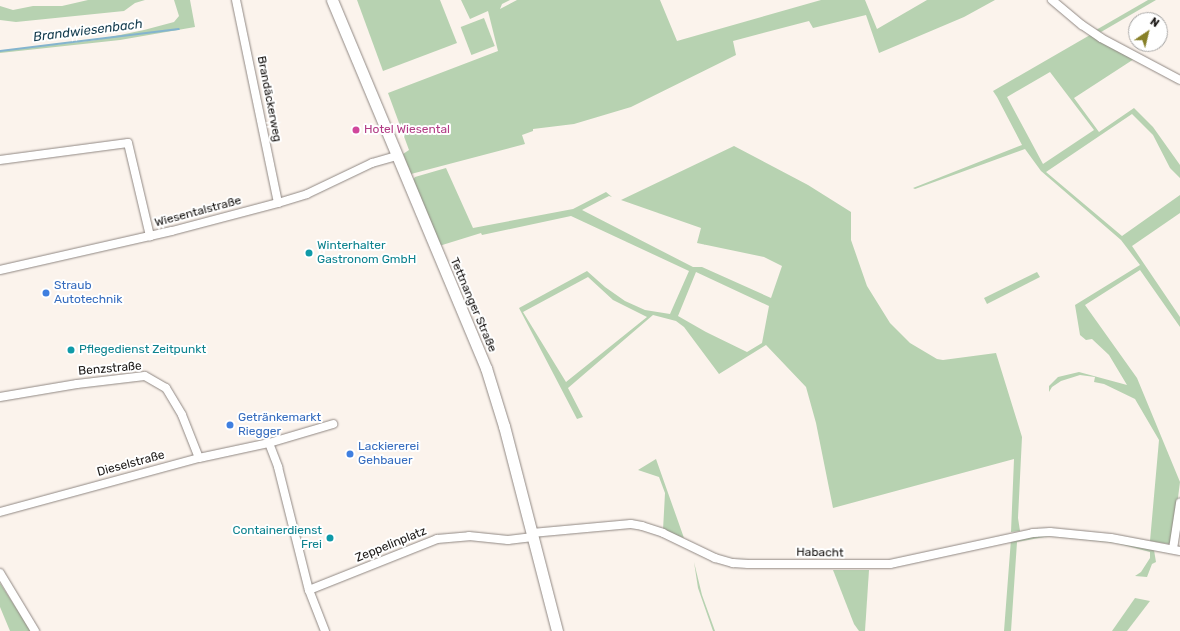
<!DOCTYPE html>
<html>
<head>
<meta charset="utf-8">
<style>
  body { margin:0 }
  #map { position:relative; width:1180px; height:631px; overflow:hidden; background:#fbf3ec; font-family:Rubik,sans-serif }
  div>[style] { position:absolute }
  .green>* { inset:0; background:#b7d2b1; transform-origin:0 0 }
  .stream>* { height:2px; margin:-1px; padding:0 1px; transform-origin:1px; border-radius:1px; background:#84b4ce }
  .roads { filter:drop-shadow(0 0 1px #908883) drop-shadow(0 0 1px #908883) }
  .street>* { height:8px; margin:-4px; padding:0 4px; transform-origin:4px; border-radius:4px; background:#fff }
  .secondary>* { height:11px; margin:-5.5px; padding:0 5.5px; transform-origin:5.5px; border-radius:5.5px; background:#fff }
  .dots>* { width:11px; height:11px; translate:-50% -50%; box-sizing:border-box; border:2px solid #fff; border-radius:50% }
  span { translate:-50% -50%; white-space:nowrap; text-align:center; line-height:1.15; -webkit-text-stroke:4px #fff; paint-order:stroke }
  .street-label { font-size:12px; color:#1a1715 }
  .hotel-label { font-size:12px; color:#b23c85 }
  .left { translate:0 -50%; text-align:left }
  .culture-label { font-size:12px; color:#0d838f }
  .right { translate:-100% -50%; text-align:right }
  .shop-label { font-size:12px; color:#366cbe }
  .water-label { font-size:13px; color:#133b4e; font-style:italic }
  .north { position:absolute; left:1128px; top:12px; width:40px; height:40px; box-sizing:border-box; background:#fff; border:1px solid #a3a2a1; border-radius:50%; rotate:35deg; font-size:11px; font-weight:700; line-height:16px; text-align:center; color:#1a1715 }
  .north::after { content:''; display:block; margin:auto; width:14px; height:18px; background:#878028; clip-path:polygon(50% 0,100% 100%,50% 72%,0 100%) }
</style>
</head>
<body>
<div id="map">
  <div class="green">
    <i style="clip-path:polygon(88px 0,145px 0,135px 3px,124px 11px,16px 22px,0 20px,0 6px,13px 10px,33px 6px,62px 6px)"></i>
    <i style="clip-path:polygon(174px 0,190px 0,195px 27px,120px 40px,0 53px,0 51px,96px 40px,144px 30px,174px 22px,179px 16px)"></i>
    <i style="clip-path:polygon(357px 0,440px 0,457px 43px,383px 71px)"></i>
    <i style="clip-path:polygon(461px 0,510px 0,502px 4px,500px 9px,517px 0,660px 0,677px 41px,821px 0,865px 0,877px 29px,927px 0,995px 0,964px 17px,879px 53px,866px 15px,813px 28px,809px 21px,733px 41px,736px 55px,631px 107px,574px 124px,533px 129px,533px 131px,522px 135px,525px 144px,411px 174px,403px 154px,409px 150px,388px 93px,498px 51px,488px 11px,470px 19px)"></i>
    <i style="clip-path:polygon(1148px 0,1156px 0,1101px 32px,1096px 30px)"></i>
    <i style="left:484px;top:18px;width:30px;height:25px;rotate:69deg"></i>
    <i style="clip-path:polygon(evenodd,1090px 35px,1134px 59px,1074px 98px,1099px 132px,1134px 108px,1153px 127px,1180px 165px,1180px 178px,1170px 168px,1153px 135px,1132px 114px,1046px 172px,1122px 236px,1180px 195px,1180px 213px,1132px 246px,1180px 317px,1180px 327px,1140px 270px,1085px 305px,1137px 378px,1180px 482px,1173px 537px,1169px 544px,1150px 541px,1159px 440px,1135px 399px,1104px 384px,1094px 382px,1095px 377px,1080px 375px,1061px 381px,1052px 387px,1049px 392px,1049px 386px,1058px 377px,1079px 372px,1127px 385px,1109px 355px,1092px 339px,1086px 340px,1080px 335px,1075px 305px,1140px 265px,1121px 240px,1041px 171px,1025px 149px,915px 189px,913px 188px,1022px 145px,997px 97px,993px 91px,1090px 35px,1050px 72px,1094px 130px,1043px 164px,1007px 97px,1050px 72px)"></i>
    <i style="clip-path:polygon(evenodd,734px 146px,808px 185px,851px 212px,851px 240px,867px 286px,890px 323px,910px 343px,937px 359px,943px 360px,996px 353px,1022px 437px,1018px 518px,1020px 531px,1011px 532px,1014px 459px,833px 508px,816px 423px,806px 387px,766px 345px,719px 374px,684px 327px,676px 321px,653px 315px,568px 388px,583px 417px,577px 419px,519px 308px,587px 271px,605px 287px,625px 301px,645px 310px,670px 314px,689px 271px,571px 216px,482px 235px,481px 233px,439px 246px,413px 180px,415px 177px,446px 168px,473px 228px,573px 209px,606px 192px,612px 197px,609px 196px,582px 210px,693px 267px,702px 267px,771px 298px,782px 266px,764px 257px,697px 243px,701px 228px,621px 200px,734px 146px,696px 272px,769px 306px,762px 343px,747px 352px,706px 332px,678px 316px,696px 272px,734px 146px,588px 277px,613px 300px,647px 317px,566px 382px,523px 312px,588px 277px)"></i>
    <i style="clip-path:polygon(1037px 272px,1040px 277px,987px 304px,984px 298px)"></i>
    <i style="clip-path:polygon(656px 459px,684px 538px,663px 530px,665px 493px,659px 477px,638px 470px)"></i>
    <i style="clip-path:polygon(1054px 534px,1144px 546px,1154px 550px,1156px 562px,1152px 564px,1147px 577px,1135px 576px,1141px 572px,1150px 558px,1150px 552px,1116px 543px,1050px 536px,1017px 542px,1011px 631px,1004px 631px,1011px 539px,1033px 535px)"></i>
    <i style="clip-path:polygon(694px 562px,702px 595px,715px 631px,713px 631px,698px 588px)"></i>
    <i style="clip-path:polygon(833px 570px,869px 570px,865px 631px,859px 631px,854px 624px)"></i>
    <i style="clip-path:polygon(0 583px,31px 631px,10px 631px,0 607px)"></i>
    <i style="clip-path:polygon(1135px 598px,1150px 601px,1127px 631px,1112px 631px)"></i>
  </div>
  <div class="stream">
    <i style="left:0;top:51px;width:180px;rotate:-7deg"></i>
  </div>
  <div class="roads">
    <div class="street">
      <i style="left:236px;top:0;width:207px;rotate:78.3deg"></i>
      <i style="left:1052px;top:0;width:39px;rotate:40deg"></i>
      <i style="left:1082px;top:25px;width:23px;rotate:34deg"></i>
      <i style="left:1101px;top:38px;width:89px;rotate:28deg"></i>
      <i style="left:0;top:160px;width:129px;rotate:-7.6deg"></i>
      <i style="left:128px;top:143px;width:96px;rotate:76.7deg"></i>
      <i style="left:0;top:270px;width:176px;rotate:-12.8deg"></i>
      <i style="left:172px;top:231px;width:110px;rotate:-14.8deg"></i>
      <i style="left:278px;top:203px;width:30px;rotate:-17deg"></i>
      <i style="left:307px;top:194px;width:72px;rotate:-25.5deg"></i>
      <i style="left:372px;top:163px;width:25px;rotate:-16deg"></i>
      <i style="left:0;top:397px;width:78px;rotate:-9.6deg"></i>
      <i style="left:77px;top:384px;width:68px;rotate:-6.7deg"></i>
      <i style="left:145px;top:376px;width:24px;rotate:30deg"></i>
      <i style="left:166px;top:388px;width:31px;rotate:59deg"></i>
      <i style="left:182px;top:415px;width:46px;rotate:68.4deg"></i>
      <i style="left:269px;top:443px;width:67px;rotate:-16.5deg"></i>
      <i style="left:0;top:512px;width:206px;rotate:-15.2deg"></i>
      <i style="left:199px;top:458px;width:72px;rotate:-12.1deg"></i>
      <i style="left:269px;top:443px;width:26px;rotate:69deg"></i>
      <i style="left:278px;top:467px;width:127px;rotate:75.9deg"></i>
      <i style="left:309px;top:590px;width:44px;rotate:68.7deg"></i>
      <i style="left:532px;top:533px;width:99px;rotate:-5.2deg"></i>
      <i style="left:631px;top:524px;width:11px;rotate:10deg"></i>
      <i style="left:642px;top:526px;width:22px;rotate:18deg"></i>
      <i style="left:663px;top:533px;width:58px;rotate:25.7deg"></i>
      <i style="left:715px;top:558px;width:19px;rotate:16deg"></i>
      <i style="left:733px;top:563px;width:15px;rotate:4deg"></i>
      <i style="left:748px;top:564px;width:142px"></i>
      <i style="left:890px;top:564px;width:146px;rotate:-12.2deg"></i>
      <i style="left:1033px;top:533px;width:17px;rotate:-3deg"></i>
      <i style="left:1050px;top:532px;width:61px;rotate:5.6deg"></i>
      <i style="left:1111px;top:538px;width:70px;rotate:10.7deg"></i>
      <i style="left:1173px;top:549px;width:47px;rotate:-81.3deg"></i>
      <i style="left:0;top:573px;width:68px;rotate:58.9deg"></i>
      <i style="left:309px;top:590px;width:138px;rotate:-21.7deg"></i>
      <i style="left:437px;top:539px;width:32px;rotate:-5deg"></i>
      <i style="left:469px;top:536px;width:39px;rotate:6deg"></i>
      <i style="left:508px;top:540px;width:25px;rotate:-7deg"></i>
    </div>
    <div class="secondary">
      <i style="left:332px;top:0;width:399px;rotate:67.3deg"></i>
      <i style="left:486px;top:368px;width:61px;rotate:72.8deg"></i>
      <i style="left:504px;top:426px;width:212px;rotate:75.5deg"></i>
    </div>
  </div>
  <div class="dots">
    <i style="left:356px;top:130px;background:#d1479c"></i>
    <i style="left:309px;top:253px;background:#0f9aa8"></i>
    <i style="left:46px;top:293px;background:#3f7fe0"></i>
    <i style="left:71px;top:350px;background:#0f9aa8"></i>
    <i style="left:230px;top:425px;background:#3f7fe0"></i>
    <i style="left:350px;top:454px;background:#3f7fe0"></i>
    <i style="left:330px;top:538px;background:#0f9aa8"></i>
  </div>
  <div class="street-label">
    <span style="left:269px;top:99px;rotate:79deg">Brandäckerweg</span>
    <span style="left:198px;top:212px;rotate:-15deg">Wiesentalstraße</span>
    <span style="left:473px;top:305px;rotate:67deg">Tettnanger Straße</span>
    <span style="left:110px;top:369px;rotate:-5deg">Benzstraße</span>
    <span style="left:131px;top:464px;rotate:-15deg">Dieselstraße</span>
    <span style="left:391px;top:545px;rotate:-22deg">Zeppelinplatz</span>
    <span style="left:820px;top:553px;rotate:1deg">Habacht</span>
  </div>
  <div class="hotel-label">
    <span class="left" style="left:364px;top:130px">Hotel Wiesental</span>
  </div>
  <div class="culture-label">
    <span class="left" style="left:317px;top:253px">Winterhalter<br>Gastronom GmbH</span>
    <span class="left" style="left:79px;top:350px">Pflegedienst Zeitpunkt</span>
    <span class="right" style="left:322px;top:538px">Containerdienst<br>Frei</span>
  </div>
  <div class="shop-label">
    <span class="left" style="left:54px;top:293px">Straub<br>Autotechnik</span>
    <span class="left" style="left:238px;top:425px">Getränkemarkt<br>Riegger</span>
    <span class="left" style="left:358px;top:454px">Lackiererei<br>Gehbauer</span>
  </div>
  <div class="water-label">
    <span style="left:88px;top:31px;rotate:-7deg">Brandwiesenbach</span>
  </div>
  <div class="north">N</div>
</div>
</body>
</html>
